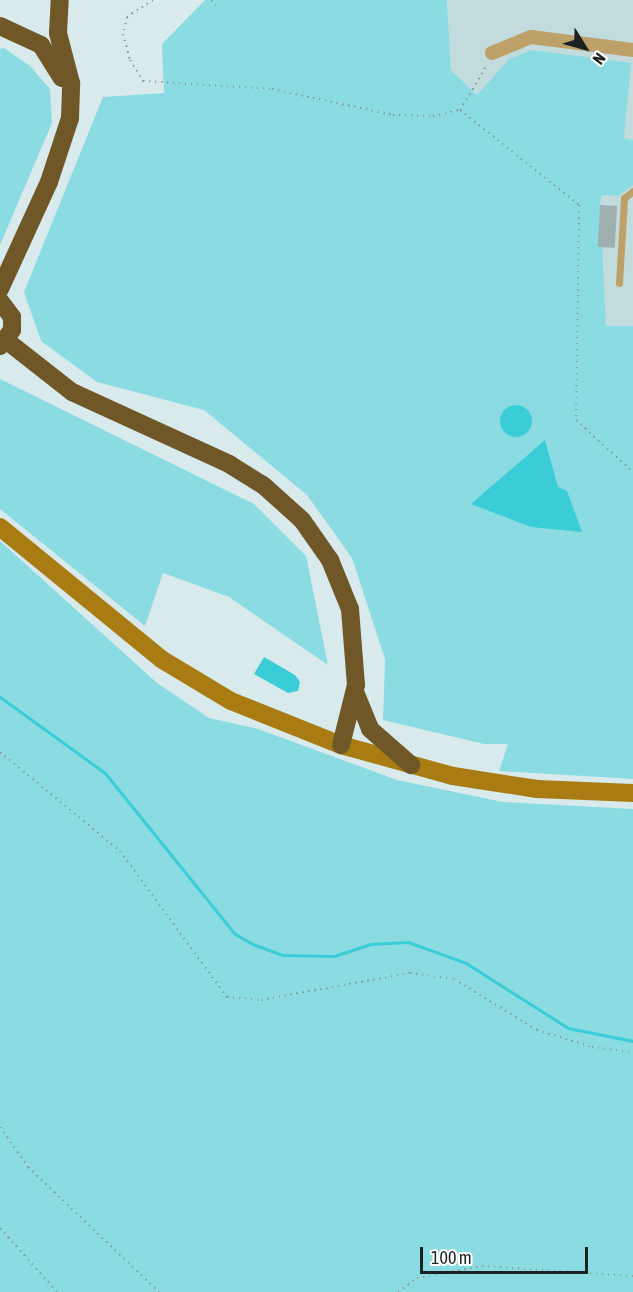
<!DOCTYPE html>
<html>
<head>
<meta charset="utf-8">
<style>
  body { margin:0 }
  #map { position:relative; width:633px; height:1292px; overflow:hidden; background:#d8eaeb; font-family:"Asap Condensed",sans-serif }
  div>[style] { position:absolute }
  .built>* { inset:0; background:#c2dcde }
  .green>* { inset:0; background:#8adce2 }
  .water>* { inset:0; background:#3acdd7 }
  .round { border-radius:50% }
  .stream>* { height:3px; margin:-1.5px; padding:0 1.5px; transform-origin:1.5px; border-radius:1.5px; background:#3acdd7 }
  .building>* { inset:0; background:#9fafb0; transform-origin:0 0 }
  .path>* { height:2px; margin-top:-1px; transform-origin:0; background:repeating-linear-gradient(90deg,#8c9a9a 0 1.5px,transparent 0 6px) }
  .lane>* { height:7px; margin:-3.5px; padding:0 3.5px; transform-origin:3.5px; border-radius:3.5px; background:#bea069 }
  .street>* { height:14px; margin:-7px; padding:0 7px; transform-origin:7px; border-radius:7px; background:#bea069 }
  .secondary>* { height:18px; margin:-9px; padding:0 9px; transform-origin:9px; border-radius:9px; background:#a97c13 }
  .highway>* { height:18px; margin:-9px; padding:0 9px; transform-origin:9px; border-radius:9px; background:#705728 }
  span { translate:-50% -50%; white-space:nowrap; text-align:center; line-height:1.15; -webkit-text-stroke:6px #fff; paint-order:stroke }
  .north { position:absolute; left:555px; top:18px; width:60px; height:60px; -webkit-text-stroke:4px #fff; paint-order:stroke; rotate:127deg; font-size:16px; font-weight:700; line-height:24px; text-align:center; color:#1b2222 }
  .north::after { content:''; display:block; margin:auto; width:21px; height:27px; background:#1b2222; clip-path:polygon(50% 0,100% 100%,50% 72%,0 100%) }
  .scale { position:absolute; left:420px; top:1247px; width:168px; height:27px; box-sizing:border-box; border:3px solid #1b2222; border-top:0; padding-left:8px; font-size:18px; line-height:21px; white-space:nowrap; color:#1b2222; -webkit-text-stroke:4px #fff; paint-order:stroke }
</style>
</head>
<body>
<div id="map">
  <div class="built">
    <i style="clip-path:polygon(447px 0,633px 0,633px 394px,525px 141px,451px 70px)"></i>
  </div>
  <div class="green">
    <i style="clip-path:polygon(205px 0,447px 0,451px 70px,477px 95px,509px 59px,532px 50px,631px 63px,624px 138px,633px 140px,633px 185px,618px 196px,602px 195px,600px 202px,606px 326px,633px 326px,633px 779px,499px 771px,508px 744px,484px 744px,383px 720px,385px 659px,352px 558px,307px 495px,204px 410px,97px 382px,41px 341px,24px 292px,103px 97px,164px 93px,162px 44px)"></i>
    <i style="clip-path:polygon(4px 48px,30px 66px,50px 89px,52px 123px,0 245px,0 49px)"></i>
    <i style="clip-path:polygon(0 379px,254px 504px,306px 556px,328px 665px,229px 597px,163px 573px,145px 626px,0 509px)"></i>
    <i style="clip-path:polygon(0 541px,157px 683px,209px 718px,258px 729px,397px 780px,503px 802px,633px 809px,633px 1292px,0 1292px)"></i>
  </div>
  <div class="water">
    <i class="round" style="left:500px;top:405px;width:32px;height:32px"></i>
    <i style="clip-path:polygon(545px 440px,558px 487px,567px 491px,582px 532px,531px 527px,471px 504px)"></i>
    <i style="clip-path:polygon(264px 657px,295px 675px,300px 682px,298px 691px,288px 693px,254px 674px)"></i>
  </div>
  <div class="stream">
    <i style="left:0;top:697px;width:130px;rotate:35.9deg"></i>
    <i style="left:105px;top:773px;width:207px;rotate:51.1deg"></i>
    <i style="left:235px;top:934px;width:23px;rotate:29deg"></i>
    <i style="left:255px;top:945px;width:30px;rotate:20deg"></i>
    <i style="left:283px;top:955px;width:51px;rotate:1.1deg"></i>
    <i style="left:334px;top:956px;width:38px;rotate:-18deg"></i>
    <i style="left:370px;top:944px;width:38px;rotate:-3deg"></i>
    <i style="left:408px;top:942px;width:62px;rotate:19.9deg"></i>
    <i style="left:466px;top:963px;width:121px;rotate:32.5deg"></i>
    <i style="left:568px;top:1028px;width:66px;rotate:11.3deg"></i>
  </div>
  <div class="building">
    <i style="left:600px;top:205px;width:17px;height:42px;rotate:3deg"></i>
  </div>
  <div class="path">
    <i style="left:153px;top:0;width:31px;rotate:147deg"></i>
    <i style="left:127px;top:17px;width:17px;rotate:103deg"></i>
    <i style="left:123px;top:34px;width:27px;rotate:75deg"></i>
    <i style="left:130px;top:60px;width:25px;rotate:58deg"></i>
    <i style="left:143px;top:81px;width:129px;rotate:3.5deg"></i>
    <i style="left:272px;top:89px;width:124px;rotate:12.1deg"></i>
    <i style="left:393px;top:115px;width:40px;rotate:1.4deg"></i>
    <i style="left:433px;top:116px;width:28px;rotate:-13deg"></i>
    <i style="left:460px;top:110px;width:52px;rotate:-59deg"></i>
    <i style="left:211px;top:0;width:7px;rotate:45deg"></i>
    <i style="left:460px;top:110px;width:152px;rotate:38.6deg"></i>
    <i style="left:579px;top:205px;width:215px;rotate:90.8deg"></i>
    <i style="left:576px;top:420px;width:77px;rotate:42.4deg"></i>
    <i style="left:0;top:752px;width:156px;rotate:39.5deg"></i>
    <i style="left:120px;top:851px;width:181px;rotate:53.8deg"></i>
    <i style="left:227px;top:997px;width:34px;rotate:5deg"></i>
    <i style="left:261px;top:1000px;width:151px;rotate:-10.3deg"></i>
    <i style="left:410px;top:973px;width:44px;rotate:7.8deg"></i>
    <i style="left:454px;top:979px;width:97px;rotate:31.6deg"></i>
    <i style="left:537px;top:1030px;width:58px;rotate:17.2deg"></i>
    <i style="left:592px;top:1047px;width:41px;rotate:7deg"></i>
    <i style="left:0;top:1127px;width:49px;rotate:55deg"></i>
    <i style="left:28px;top:1167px;width:181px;rotate:43.7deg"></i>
    <i style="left:0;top:1228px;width:86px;rotate:48.3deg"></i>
    <i style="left:398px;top:1292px;width:24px;rotate:-36deg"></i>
    <i style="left:417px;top:1278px;width:66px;rotate:-10.5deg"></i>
    <i style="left:482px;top:1266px;width:151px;rotate:3.8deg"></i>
  </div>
  <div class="lane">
    <i style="left:619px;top:283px;width:85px;rotate:-86.6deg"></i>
    <i style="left:624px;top:198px;width:11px;rotate:-38deg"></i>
  </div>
  <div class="street">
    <i style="left:492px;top:53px;width:42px;rotate:-22.3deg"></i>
    <i style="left:531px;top:37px;width:103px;rotate:7.3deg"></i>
  </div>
  <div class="secondary">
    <i style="left:0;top:527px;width:208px;rotate:39.3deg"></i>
    <i style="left:161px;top:659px;width:82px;rotate:31deg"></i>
    <i style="left:231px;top:701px;width:118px;rotate:21.8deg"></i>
    <i style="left:341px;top:745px;width:116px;rotate:15.5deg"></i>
    <i style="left:453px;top:776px;width:85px;rotate:8.8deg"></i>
    <i style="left:537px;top:789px;width:96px;rotate:2.4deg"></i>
  </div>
  <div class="highway">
    <i style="left:0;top:26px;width:45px;rotate:24.9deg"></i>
    <i style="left:41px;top:45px;width:39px;rotate:58deg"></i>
    <i style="left:0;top:289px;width:118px;rotate:-65.4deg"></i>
    <i style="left:49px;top:182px;width:67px;rotate:-71.8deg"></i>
    <i style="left:70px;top:118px;width:35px;rotate:-88deg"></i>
    <i style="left:71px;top:83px;width:52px;rotate:-104.6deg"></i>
    <i style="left:58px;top:33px;width:33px;rotate:-87deg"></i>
    <i style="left:0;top:301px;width:20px;rotate:53deg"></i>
    <i style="left:12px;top:317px;width:13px;rotate:90deg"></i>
    <i style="left:12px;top:330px;width:20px;rotate:127deg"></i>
    <i style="left:7px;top:341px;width:83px;rotate:38.1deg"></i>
    <i style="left:72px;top:392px;width:173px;rotate:24.6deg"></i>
    <i style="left:229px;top:464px;width:40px;rotate:32deg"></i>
    <i style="left:263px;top:485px;width:52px;rotate:41.9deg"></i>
    <i style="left:302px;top:520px;width:49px;rotate:55deg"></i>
    <i style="left:330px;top:560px;width:53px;rotate:67.8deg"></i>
    <i style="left:350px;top:609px;width:76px;rotate:85.5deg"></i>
    <i style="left:356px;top:685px;width:62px;rotate:104deg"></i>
    <i style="left:356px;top:694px;width:38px;rotate:68deg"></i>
    <i style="left:370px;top:729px;width:55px;rotate:41.3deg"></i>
  </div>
  <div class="north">N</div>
  <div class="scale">100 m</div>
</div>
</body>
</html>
